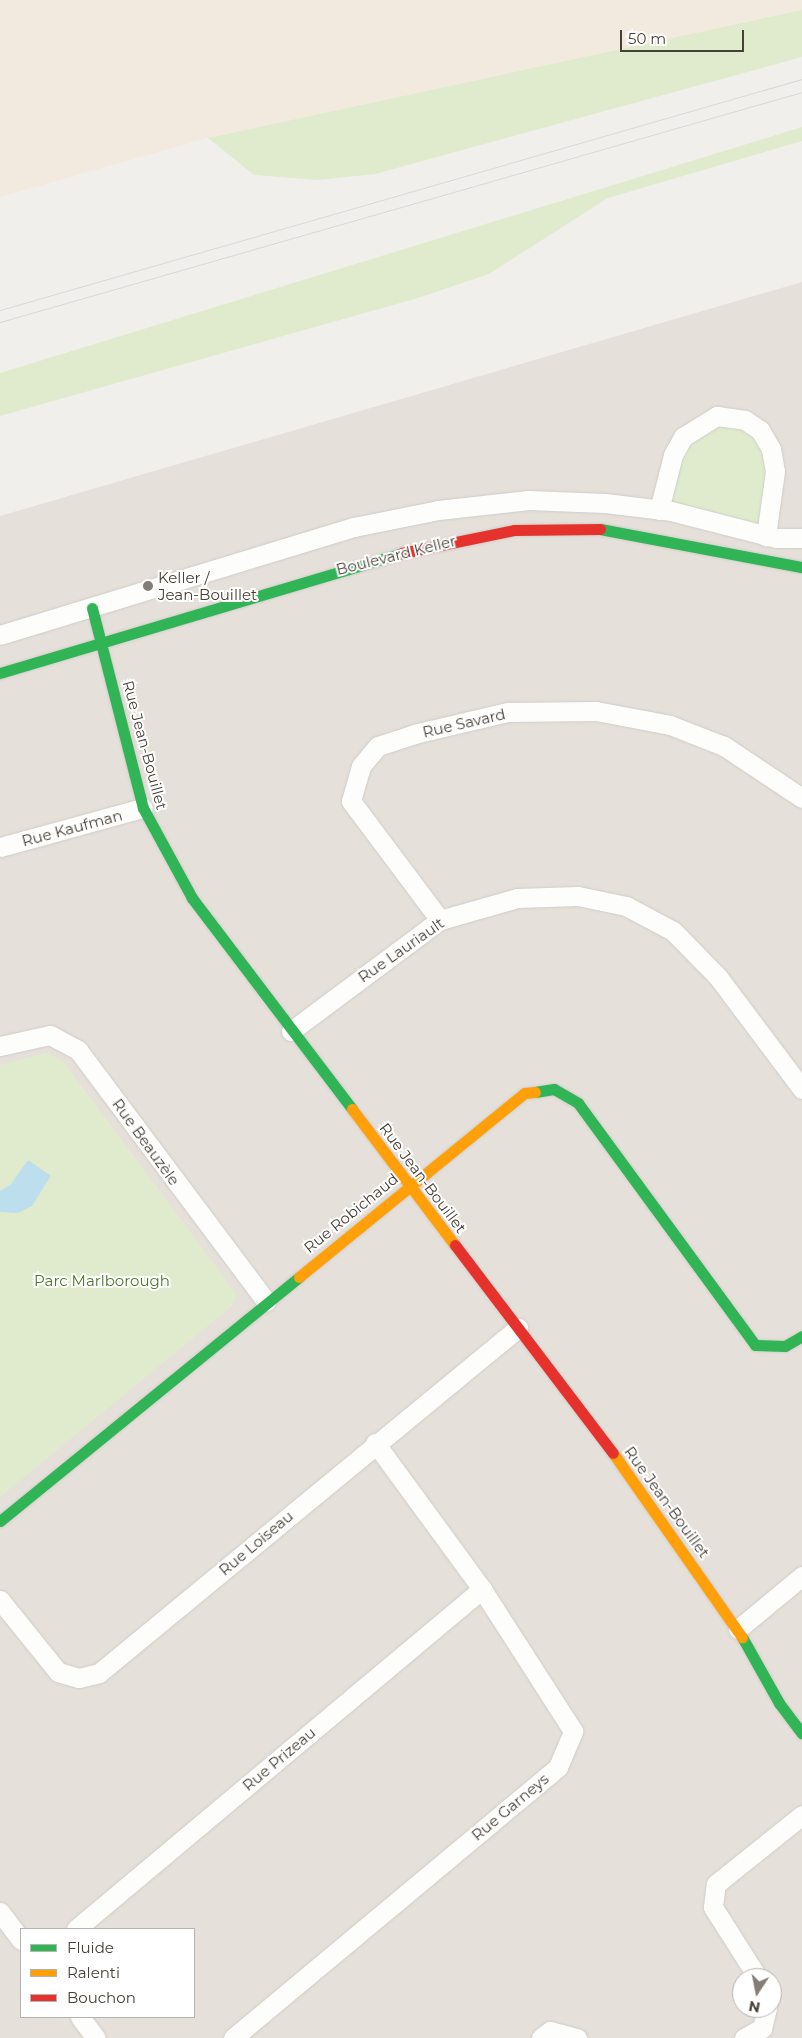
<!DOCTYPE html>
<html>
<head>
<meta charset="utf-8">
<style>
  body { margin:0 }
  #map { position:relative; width:802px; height:2038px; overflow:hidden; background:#f1efec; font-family:Montserrat,sans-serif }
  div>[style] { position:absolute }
  .residential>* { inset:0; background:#e5e0d9 }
  .commercial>* { inset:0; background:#f3eadf }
  .green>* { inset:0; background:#e0ebcd }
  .water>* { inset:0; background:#bddeed }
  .roads { filter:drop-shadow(0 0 1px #cfcdc9) drop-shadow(0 0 1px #cfcdc9) }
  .street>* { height:19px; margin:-9.5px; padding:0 9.5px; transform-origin:9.5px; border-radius:9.5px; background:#fdfdfc }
  .fast>* { height:11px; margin:-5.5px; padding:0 5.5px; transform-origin:5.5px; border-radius:5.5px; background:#30b455 }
  .slow>* { height:11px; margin:-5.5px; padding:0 5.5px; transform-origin:5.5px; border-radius:5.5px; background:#ff9f0a }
  .jam>* { height:11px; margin:-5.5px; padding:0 5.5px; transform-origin:5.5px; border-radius:5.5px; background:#e5322d }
  .tram>* { height:1px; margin:-0.5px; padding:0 0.5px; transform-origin:0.5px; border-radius:0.5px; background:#d9d9d8 }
  .dots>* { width:14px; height:14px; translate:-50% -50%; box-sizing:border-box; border:2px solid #fff; border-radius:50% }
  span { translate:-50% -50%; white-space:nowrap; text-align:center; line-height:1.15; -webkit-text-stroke:4px #fff; paint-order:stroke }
  .street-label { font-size:15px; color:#474037 }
  .poi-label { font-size:15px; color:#474037 }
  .left { translate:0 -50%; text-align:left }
  .park-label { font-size:15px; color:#4e772c }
  .legend { position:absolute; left:20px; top:1928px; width:175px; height:90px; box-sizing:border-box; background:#fff; border:1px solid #b5b3af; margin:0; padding:6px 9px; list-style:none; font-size:15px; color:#474037 }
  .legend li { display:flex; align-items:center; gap:10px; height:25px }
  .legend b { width:25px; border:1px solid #b5b3af }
  .north { position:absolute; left:732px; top:1968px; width:50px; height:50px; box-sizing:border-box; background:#fff; border:1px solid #b5b3af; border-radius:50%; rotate:191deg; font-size:14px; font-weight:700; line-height:20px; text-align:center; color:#474037 }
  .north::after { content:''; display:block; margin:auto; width:18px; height:22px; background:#827d76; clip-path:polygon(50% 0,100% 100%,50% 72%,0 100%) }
  .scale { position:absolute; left:620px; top:30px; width:124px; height:22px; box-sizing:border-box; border:2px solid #474037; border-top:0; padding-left:6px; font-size:15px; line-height:18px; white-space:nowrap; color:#474037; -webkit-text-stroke:4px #fff; paint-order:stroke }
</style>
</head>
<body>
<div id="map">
  <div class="residential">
    <i style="clip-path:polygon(evenodd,802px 282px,802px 2038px,0 2038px,0 516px,802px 282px,21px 1929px,194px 1929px,194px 2017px,21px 2017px,21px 1929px,802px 282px,742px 1978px,772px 1978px,772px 2008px,742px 2008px,742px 1978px)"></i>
  </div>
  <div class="commercial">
    <i style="clip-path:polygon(0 0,802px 0,802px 10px,208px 138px,0 197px)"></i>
  </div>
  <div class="green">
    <i style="clip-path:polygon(802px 10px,802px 57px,375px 174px,318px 180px,254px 175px,208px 138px)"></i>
    <i style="clip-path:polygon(802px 127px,802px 141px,608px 198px,489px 274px,418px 298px,0 416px,0 373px)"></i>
    <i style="clip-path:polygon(719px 424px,745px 428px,766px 452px,770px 475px,761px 528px,670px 505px,687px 441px)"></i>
    <i style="clip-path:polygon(47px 1053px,63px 1061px,237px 1295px,232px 1306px,0 1497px,0 1065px)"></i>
  </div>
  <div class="water">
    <i style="clip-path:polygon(28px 1160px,51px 1176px,32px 1206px,18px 1213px,0 1212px,0 1191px,11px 1184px)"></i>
  </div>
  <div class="roads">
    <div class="street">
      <i style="left:659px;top:510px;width:57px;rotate:-75.7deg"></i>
      <i style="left:673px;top:455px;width:21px;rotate:-61deg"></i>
      <i style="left:683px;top:437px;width:40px;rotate:-32deg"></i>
      <i style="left:717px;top:416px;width:28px;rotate:8deg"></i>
      <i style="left:745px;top:420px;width:18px;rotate:34deg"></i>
      <i style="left:760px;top:430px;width:22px;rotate:60deg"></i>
      <i style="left:771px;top:449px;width:22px;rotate:80deg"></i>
      <i style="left:775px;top:471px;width:66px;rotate:97.9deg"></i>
      <i style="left:0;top:635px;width:370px;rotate:-17deg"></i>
      <i style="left:354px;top:527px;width:86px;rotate:-11.4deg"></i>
      <i style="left:438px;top:510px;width:91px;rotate:-6.3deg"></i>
      <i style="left:528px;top:500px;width:77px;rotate:2.2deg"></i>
      <i style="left:605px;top:503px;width:66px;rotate:6.9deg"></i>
      <i style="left:671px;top:511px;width:108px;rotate:14.4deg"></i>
      <i style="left:776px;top:538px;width:26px"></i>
      <i style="left:0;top:847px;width:148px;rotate:-15.3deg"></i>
      <i style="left:440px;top:920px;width:149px;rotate:-126.8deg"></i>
      <i style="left:351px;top:801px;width:36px;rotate:-74deg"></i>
      <i style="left:361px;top:766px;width:26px;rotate:-50deg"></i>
      <i style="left:378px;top:746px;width:38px;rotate:-18deg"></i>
      <i style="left:414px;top:734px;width:97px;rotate:-13.2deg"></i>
      <i style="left:508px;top:712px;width:88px;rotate:-0.7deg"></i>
      <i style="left:596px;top:711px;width:75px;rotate:10.7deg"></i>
      <i style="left:670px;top:725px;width:58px;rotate:21.3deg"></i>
      <i style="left:724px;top:746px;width:94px;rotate:33.7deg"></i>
      <i style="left:291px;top:1031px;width:186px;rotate:-36.7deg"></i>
      <i style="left:440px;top:920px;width:80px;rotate:-15.9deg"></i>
      <i style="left:517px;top:898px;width:61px;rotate:-1.9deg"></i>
      <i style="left:578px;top:896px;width:49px;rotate:11.8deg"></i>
      <i style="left:626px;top:906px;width:53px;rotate:28deg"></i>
      <i style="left:673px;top:931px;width:64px;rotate:45.6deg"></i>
      <i style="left:718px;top:977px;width:140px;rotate:53.1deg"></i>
      <i style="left:0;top:1046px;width:51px;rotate:-12.4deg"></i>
      <i style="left:50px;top:1035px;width:32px;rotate:28deg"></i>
      <i style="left:78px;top:1050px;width:314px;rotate:53.2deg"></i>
      <i style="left:0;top:1600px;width:92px;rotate:51.1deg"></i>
      <i style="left:58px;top:1672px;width:22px;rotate:16deg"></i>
      <i style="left:79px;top:1678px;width:21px;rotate:-14deg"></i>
      <i style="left:99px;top:1673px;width:543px;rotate:-39.47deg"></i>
      <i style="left:738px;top:1629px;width:83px;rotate:-39.6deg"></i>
      <i style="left:0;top:1912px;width:35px;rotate:53deg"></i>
      <i style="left:76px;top:1929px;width:530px;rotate:-39.94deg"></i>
      <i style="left:758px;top:1978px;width:84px;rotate:-122.4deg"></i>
      <i style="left:713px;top:1907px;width:23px;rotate:-83deg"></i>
      <i style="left:716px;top:1884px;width:110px;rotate:-38.7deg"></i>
      <i style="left:80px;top:2017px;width:26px;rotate:53deg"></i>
      <i style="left:233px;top:2038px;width:423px;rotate:-39.8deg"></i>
      <i style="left:558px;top:1767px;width:39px;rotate:-67deg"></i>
      <i style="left:573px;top:1731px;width:169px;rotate:-122.7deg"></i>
      <i style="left:482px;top:1589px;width:181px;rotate:-126.2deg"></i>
      <i style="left:541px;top:2038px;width:11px;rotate:-38deg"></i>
      <i style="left:550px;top:2031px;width:28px;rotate:15deg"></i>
      <i style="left:744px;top:2038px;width:21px;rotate:-29deg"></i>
      <i style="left:762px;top:2028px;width:21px;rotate:-76deg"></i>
    </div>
    <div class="fast">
      <i style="left:600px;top:529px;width:206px;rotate:10.7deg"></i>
      <i style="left:92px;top:608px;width:206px;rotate:75.7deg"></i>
      <i style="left:143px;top:808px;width:102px;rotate:61.4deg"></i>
      <i style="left:192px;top:898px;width:265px;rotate:52.8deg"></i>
      <i style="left:0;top:673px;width:420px;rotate:-16.6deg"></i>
      <i style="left:535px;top:1092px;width:19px;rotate:-9deg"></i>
      <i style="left:554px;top:1089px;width:28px;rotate:30deg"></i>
      <i style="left:578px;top:1103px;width:300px;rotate:53.8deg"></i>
      <i style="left:755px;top:1345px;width:30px;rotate:2deg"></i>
      <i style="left:785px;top:1346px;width:20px;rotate:-30deg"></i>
      <i style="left:0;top:1521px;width:386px;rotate:-39.2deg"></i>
      <i style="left:742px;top:1637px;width:76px;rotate:60.7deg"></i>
      <i style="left:779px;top:1703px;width:38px;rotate:53deg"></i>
    </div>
    <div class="slow">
      <i style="left:352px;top:1109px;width:171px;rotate:52.9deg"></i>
      <i style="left:299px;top:1277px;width:291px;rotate:-39.2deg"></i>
      <i style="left:525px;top:1093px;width:10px;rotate:-6deg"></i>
      <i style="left:613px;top:1453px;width:225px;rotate:55deg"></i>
    </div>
    <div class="jam">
      <i style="left:402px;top:553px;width:114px;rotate:-11.6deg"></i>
      <i style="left:514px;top:530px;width:86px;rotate:-0.7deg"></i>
      <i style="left:455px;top:1245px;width:261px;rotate:52.8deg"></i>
    </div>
  </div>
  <div class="tram">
    <i style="left:0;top:310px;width:835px;rotate:-16.07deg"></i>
    <i style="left:0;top:322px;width:834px;rotate:-16deg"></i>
  </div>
  <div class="dots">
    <i style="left:148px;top:586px;background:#827d76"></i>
  </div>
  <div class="street-label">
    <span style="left:396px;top:555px;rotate:-14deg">Boulevard Keller</span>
    <span style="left:464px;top:723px;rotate:-13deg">Rue Savard</span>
    <span style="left:145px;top:745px;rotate:75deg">Rue Jean-Bouillet</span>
    <span style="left:72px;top:828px;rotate:-15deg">Rue Kaufman</span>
    <span style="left:401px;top:950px;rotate:-35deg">Rue Lauriault</span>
    <span style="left:146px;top:1142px;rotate:54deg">Rue Beauzèle</span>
    <span style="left:423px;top:1178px;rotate:53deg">Rue Jean-Bouillet</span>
    <span style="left:351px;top:1213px;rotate:-39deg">Rue Robichaud</span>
    <span style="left:667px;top:1502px;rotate:54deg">Rue Jean-Bouillet</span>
    <span style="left:256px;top:1543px;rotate:-40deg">Rue Loiseau</span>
    <span style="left:279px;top:1759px;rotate:-40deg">Rue Prizeau</span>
    <span style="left:510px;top:1807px;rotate:-40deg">Rue Garneys</span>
  </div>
  <div class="poi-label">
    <span class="left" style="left:158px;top:586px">Keller /<br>Jean-Bouillet</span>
  </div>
  <div class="park-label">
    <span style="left:102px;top:1281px">Parc Marlborough</span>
  </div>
  <ul class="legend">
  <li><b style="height:6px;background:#30b455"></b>Fluide</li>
  <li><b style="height:6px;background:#ff9f0a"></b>Ralenti</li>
  <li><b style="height:6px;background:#e5322d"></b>Bouchon</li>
  </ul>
  <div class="north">N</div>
  <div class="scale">50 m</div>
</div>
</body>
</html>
